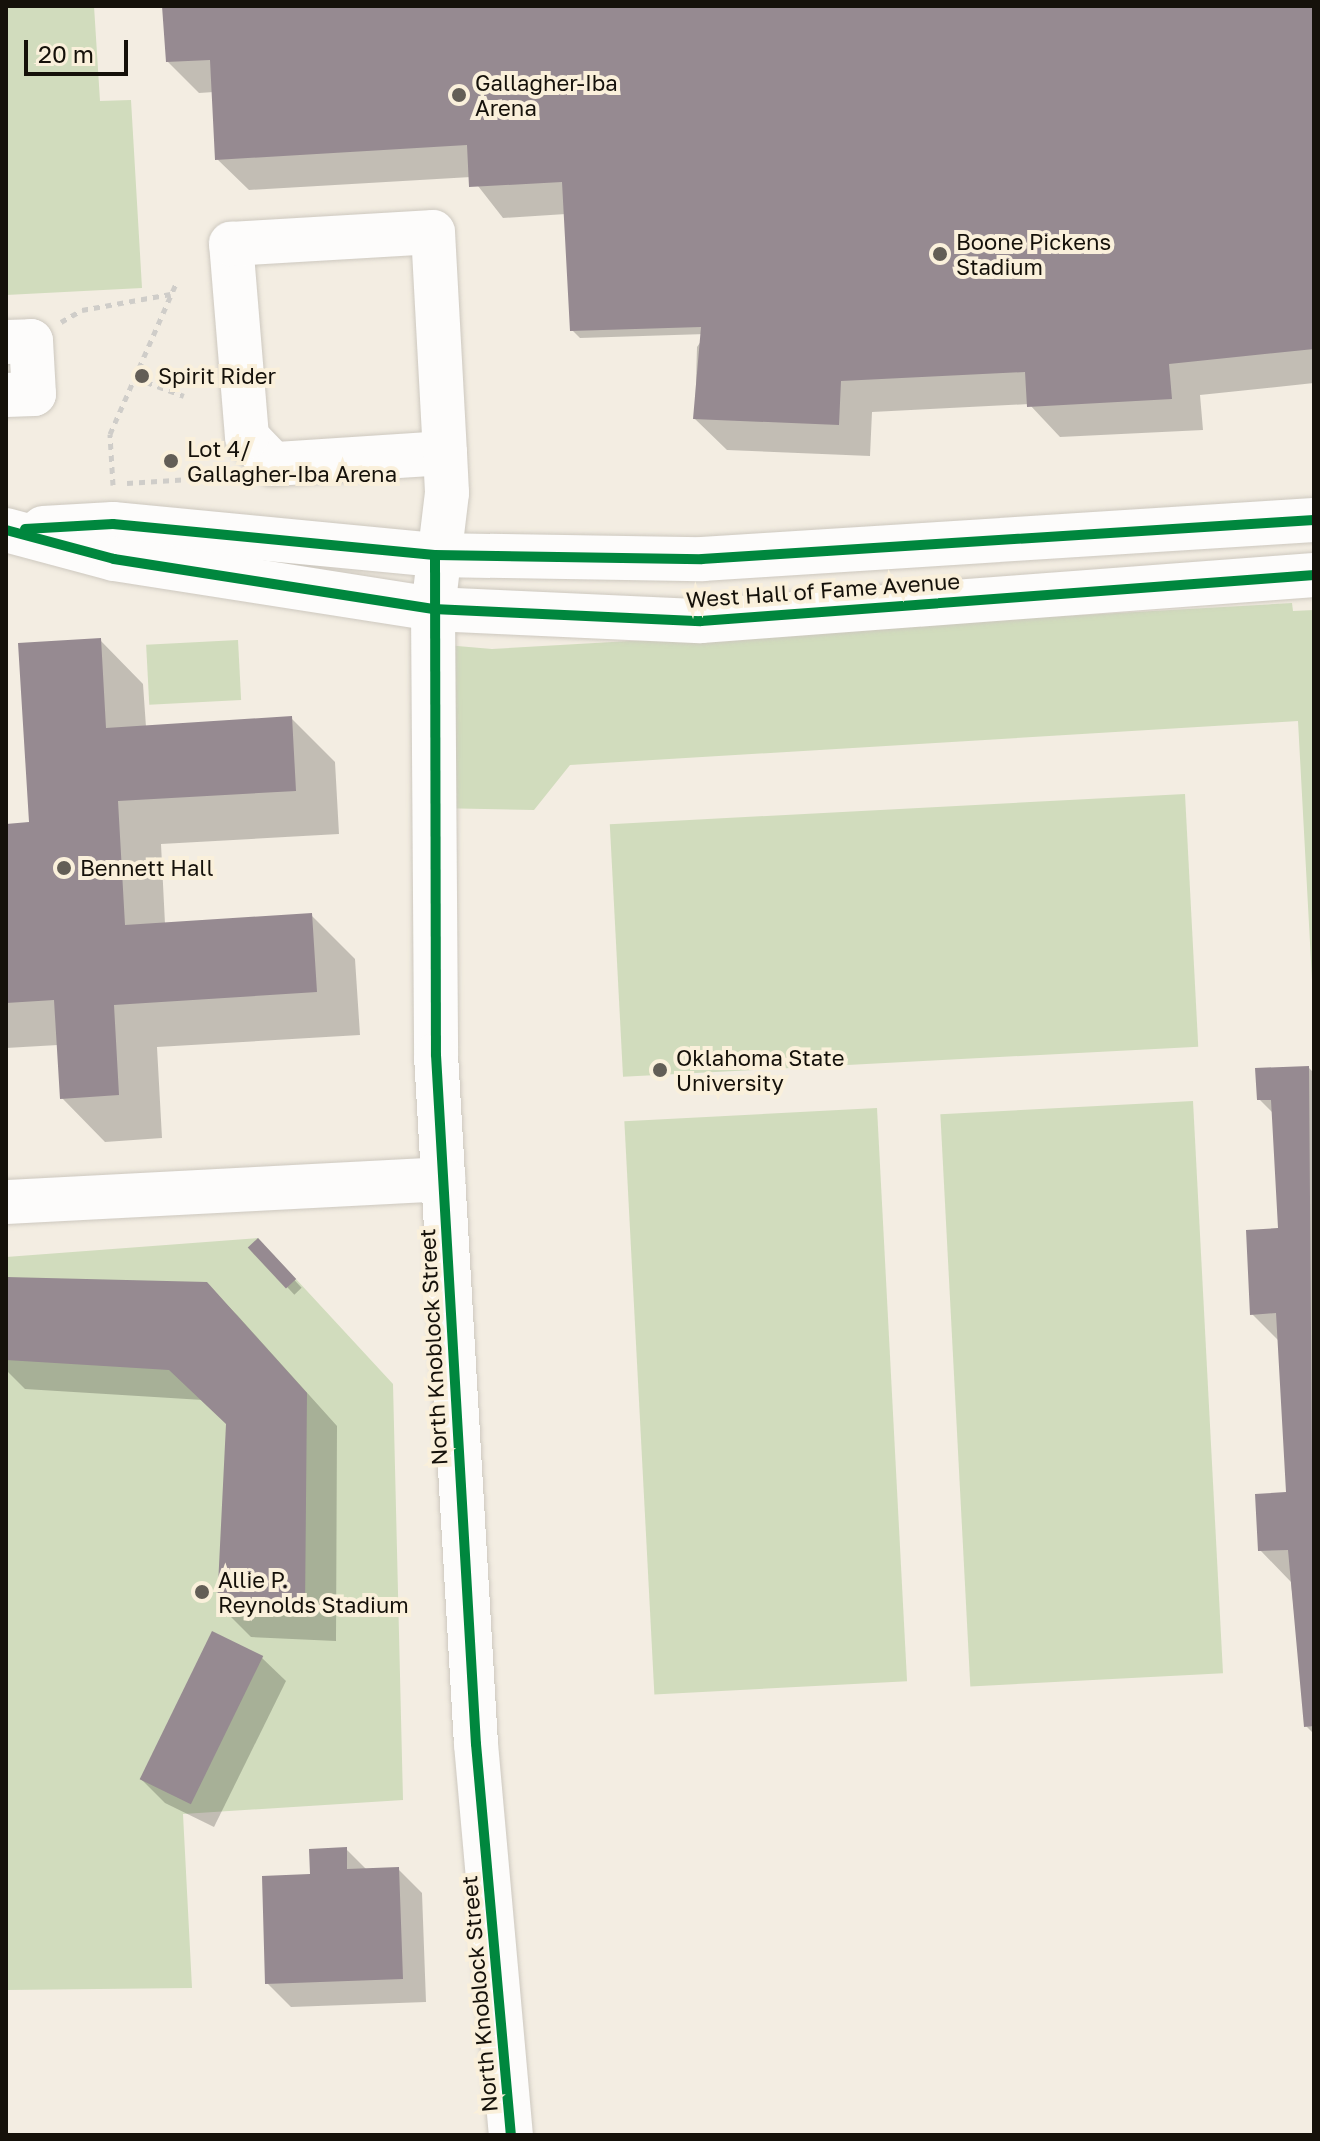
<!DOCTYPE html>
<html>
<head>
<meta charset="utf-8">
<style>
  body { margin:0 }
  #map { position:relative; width:1320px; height:2141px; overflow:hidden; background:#f3ede2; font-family:"Golos Text",sans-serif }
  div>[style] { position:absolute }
  .green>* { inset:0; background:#d1dcbd; transform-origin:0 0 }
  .shadow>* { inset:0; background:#0003; transform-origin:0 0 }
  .building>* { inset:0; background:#968a91; transform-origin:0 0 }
  .path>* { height:5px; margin-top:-2.5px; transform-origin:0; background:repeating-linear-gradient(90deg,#cfcdc9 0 6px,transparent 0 12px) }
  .roads { filter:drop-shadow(0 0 2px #cdc8bf) drop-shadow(0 0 2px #cdc8bf) }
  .minor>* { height:44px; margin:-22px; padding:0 22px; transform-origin:22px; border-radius:22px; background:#fdfcfb }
  .major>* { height:44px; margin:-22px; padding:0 22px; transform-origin:22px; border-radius:22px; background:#fdfcfb }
  .cycleway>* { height:10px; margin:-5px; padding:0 5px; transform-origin:5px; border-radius:5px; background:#00873e }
  .dots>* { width:22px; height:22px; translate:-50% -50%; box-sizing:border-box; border:4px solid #faf0db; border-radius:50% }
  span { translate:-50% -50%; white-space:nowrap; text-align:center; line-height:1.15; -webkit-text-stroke:8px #faf0db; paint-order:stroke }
  .poi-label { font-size:22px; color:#15110a }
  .left { translate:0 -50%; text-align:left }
  .street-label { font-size:22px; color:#15110a }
  .frame { position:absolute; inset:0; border:8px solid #15110a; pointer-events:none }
  .scale { position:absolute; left:24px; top:40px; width:104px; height:36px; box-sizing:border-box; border:4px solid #15110a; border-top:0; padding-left:10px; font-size:24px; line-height:28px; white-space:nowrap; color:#15110a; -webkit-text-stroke:6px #faf0db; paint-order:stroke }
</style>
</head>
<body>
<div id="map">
  <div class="green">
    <i style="clip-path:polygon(6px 6px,94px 6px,100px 101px,131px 100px,142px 288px,6px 295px)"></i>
    <i style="clip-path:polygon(1292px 603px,1293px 611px,1314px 610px,1314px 1017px,1298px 721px,570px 765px,534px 810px,434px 808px,434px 644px,492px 649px)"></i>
    <i style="left:238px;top:640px;width:60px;height:92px;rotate:87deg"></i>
    <i style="left:1185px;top:794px;width:253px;height:576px;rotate:87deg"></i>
    <i style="left:1193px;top:1101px;width:573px;height:253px;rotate:87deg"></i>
    <i style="left:877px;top:1108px;width:574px;height:253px;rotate:87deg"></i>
    <i style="clip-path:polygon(258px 1238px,393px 1384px,403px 1800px,183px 1814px,192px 1988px,6px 1990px,6px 1257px)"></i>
  </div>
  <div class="shadow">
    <i style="clip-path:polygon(164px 6px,1314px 6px,1314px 383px,1200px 395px,1203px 430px,1060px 437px,1029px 404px,872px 412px,870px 456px,727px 450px,695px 419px,697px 347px,706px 334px,580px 338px,572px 330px,566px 214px,503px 218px,471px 177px,249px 190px,217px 159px,214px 92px,199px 93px,167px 61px)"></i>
    <i style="clip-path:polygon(100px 640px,143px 684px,146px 727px,291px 718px,335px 762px,339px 834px,161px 844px,165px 924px,311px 915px,355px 959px,360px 1035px,157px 1047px,162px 1138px,105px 1142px,62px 1098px,58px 1045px,6px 1048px,6px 826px,31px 824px)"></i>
    <i style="clip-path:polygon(1309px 1068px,1314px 1073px,1314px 1734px,1306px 1726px,1291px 1582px,1260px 1550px,1288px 1493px,1279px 1341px,1252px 1314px,1280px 1230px,1274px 1114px,1259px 1099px)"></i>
    <i style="left:258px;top:1241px;width:64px;height:10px;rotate:47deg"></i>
    <i style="clip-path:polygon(6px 1279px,206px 1284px,238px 1316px,337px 1426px,336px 1641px,251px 1637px,219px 1605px,228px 1425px,203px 1400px,25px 1389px,6px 1370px)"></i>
    <i style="clip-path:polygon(261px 1657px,286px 1681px,214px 1827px,165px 1803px,141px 1779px)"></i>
    <i style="clip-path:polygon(346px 1849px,367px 1870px,398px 1869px,422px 1893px,426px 2002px,291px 2007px,267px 1983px,312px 1876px)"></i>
  </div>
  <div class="building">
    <i style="clip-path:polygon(162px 6px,1314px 6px,1314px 349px,1169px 364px,1172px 399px,1027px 407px,1025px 372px,841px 381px,839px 425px,693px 419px,701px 327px,570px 331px,562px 182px,469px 187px,467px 145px,215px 160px,210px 60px,166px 62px)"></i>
    <i style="clip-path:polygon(101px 638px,106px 728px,292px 716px,296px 791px,118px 801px,125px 925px,312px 913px,317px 992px,114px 1005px,119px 1095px,60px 1099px,54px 1000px,6px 1003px,6px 824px,29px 822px,18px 643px)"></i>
    <i style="clip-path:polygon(1309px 1066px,1314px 1726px,1304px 1727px,1288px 1550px,1258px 1551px,1255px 1494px,1286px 1492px,1276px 1313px,1250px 1315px,1246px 1230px,1278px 1228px,1271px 1100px,1257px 1100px,1255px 1068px)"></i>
    <i style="left:258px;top:1238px;width:56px;height:14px;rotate:47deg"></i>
    <i style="clip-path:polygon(6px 1277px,207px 1282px,307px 1393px,305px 1610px,217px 1606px,226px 1424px,169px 1370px,6px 1360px)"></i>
    <i style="left:212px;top:1631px;width:57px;height:165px;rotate:26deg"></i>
    <i style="clip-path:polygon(347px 1847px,347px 1869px,399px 1867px,403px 1979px,265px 1984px,262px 1876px,310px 1874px,309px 1849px)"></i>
  </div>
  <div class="path">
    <i style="left:61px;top:322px;width:24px;rotate:-30deg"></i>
    <i style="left:82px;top:310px;width:90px;rotate:-10.2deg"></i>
    <i style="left:135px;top:378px;width:52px;rotate:20.2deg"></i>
    <i style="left:127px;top:483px;width:63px;rotate:-3.6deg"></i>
    <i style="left:113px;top:485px;width:51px;rotate:-93.4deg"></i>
    <i style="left:110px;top:434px;width:164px;rotate:-66.3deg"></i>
  </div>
  <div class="roads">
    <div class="minor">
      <i style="left:6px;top:342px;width:25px;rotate:-2deg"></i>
      <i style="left:31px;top:341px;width:53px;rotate:86.8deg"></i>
      <i style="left:34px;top:394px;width:28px;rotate:178deg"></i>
      <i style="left:445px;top:453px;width:172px;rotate:176.3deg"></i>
      <i style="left:273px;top:464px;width:37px;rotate:-134deg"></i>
      <i style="left:247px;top:437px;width:194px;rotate:-94.7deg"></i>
      <i style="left:231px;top:244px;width:202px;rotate:-3.4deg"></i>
      <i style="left:433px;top:232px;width:221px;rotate:86.9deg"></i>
      <i style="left:445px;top:453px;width:40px;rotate:87.1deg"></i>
      <i style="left:447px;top:493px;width:117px;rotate:96.9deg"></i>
      <i style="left:433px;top:609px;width:446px;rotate:89.6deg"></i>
      <i style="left:436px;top:1055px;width:690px;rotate:86.68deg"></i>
      <i style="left:476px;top:1744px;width:393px;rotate:84.9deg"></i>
      <i style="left:6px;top:1202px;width:438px;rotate:-3deg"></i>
    </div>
    <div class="major">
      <i style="left:43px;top:528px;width:70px;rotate:-3.3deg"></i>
      <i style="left:113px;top:524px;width:323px;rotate:5.5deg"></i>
      <i style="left:435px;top:555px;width:267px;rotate:0.9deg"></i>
      <i style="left:702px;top:559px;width:613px;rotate:-3.65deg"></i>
      <i style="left:6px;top:530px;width:112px;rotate:15deg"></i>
      <i style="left:114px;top:559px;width:323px;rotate:8.9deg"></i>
      <i style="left:433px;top:609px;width:268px;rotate:2.6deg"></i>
      <i style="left:701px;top:621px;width:615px;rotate:-4.29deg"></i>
    </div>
  </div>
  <div class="cycleway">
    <i style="left:25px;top:529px;width:88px;rotate:-3.3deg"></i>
    <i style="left:113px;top:524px;width:323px;rotate:5.5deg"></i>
    <i style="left:435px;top:555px;width:267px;rotate:0.9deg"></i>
    <i style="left:702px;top:559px;width:613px;rotate:-3.65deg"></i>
    <i style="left:6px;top:530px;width:112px;rotate:15deg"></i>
    <i style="left:114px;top:559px;width:323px;rotate:8.9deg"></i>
    <i style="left:433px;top:609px;width:268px;rotate:2.6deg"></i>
    <i style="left:701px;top:621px;width:615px;rotate:-4.29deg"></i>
    <i style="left:435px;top:555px;width:500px;rotate:89.89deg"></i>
    <i style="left:436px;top:1055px;width:690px;rotate:86.68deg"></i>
    <i style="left:476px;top:1744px;width:393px;rotate:84.9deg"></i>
  </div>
  <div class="dots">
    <i style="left:459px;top:95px;background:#635e56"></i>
    <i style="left:940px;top:254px;background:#635e56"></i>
    <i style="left:142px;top:376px;background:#635e56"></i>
    <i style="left:171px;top:461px;background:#635e56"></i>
    <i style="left:64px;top:868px;background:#635e56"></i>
    <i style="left:660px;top:1070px;background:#635e56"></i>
    <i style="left:202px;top:1592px;background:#635e56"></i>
  </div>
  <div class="poi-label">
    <span class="left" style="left:475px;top:95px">Gallagher-Iba<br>Arena</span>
    <span class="left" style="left:956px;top:254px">Boone Pickens<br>Stadium</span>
    <span class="left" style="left:158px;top:376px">Spirit Rider</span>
    <span class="left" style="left:187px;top:461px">Lot 4/<br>Gallagher-Iba Arena</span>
    <span class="left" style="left:80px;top:868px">Bennett Hall</span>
    <span class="left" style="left:676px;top:1070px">Oklahoma State<br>University</span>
    <span class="left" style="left:218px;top:1592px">Allie P.<br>Reynolds Stadium</span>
  </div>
  <div class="street-label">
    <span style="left:823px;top:590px;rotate:-4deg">West Hall of Fame Avenue</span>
    <span style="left:433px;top:1347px;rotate:-93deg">North Knoblock Street</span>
    <span style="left:479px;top:1994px;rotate:-95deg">North Knoblock Street</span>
  </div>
  <div class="frame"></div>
  <div class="scale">20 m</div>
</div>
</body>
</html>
